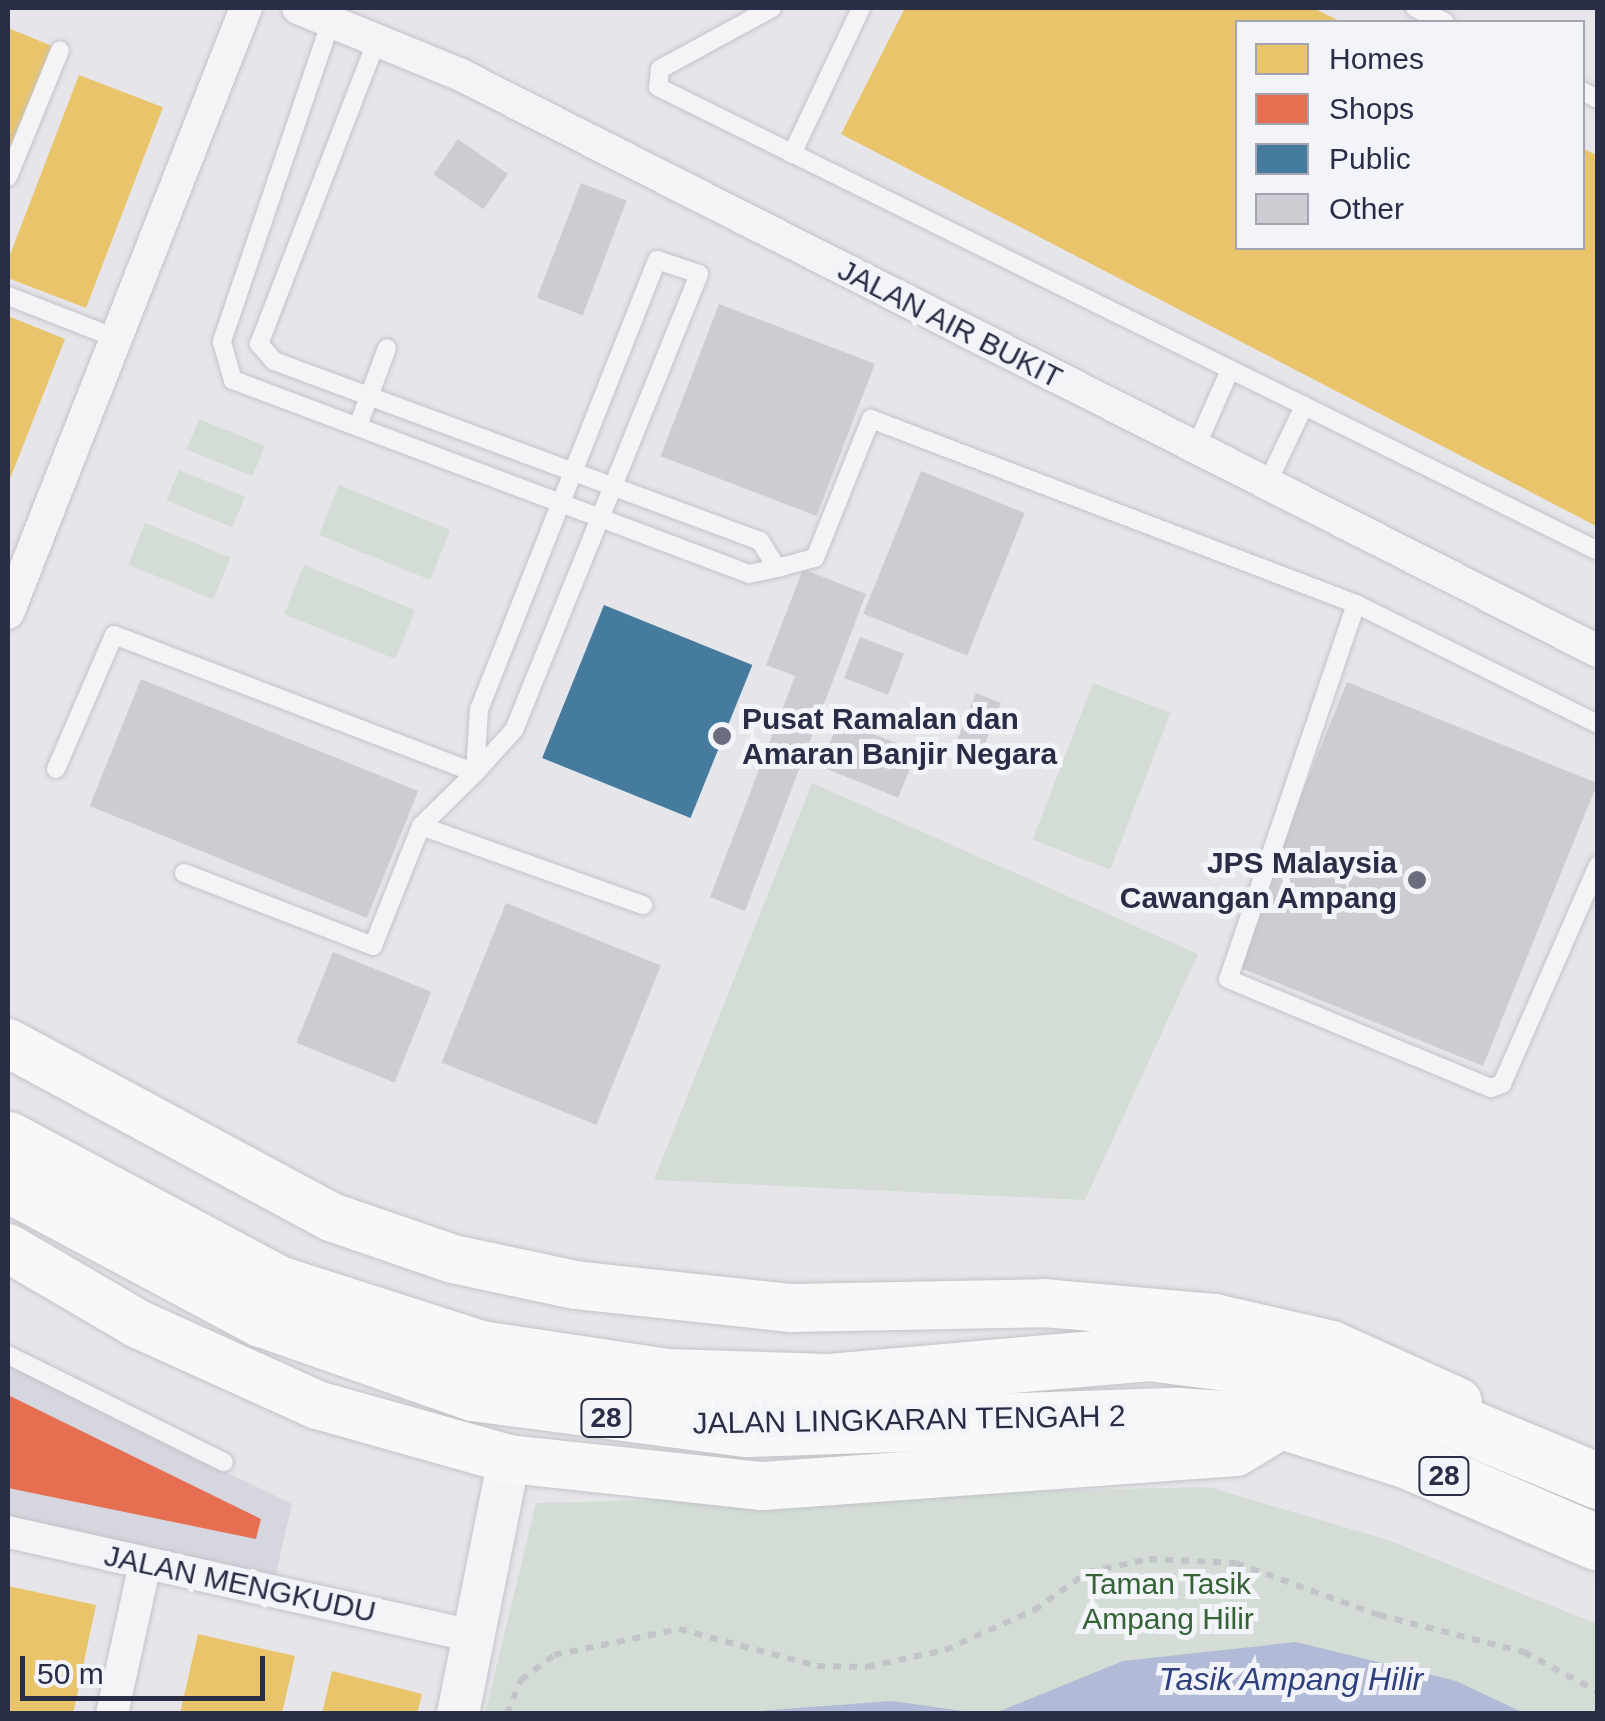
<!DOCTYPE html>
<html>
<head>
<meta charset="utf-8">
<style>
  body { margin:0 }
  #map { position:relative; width:1605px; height:1721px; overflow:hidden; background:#e5e5ea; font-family:Arial,sans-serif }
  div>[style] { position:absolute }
  .built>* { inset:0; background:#d5d6df }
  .green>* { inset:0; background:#d3ddd5; transform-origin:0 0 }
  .water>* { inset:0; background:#b1bad6 }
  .homes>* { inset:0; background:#e9c46a; transform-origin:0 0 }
  .shops>* { inset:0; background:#e76f51 }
  .public>* { inset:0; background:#457b9d; transform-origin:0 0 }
  .building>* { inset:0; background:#ccccd2; transform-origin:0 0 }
  .path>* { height:6px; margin-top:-3px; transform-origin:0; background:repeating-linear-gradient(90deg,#c3c4ca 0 8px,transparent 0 16px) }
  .roads { filter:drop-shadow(0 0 2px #c2c2c8) drop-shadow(0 0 2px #c2c2c8) }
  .service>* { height:18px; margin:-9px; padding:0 9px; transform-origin:9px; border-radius:9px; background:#f4f4f7 }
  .minor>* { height:32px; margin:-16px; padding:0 16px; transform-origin:16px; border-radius:16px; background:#f4f4f7 }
  .tertiary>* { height:42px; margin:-21px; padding:0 21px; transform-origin:21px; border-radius:21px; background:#f4f4f7 }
  .secondary>* { height:48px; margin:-24px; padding:0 24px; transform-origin:24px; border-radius:24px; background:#f8f8f8 }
  .trunk>* { height:55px; margin:-27.5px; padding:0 27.5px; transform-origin:27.5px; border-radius:27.5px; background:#f8f8f8 }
  .dots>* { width:28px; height:28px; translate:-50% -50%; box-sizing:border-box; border:5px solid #f3f4f9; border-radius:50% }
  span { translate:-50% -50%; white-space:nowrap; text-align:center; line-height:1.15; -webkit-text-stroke:10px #f3f4f9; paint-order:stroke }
  .shield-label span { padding:2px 8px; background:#f3f4f9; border:2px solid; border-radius:8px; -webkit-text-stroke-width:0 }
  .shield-label { font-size:28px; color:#292d46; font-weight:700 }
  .street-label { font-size:30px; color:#292d46 }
  .poi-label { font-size:30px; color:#292d46; font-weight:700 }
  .left { translate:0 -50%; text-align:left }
  .right { translate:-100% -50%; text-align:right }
  .park-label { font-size:30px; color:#356336 }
  .water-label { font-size:32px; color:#2f407e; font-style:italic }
  .frame { position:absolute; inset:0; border:10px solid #292d46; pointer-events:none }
  .legend { position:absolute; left:1235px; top:20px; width:350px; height:230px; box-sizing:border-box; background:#f3f4f9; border:2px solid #a2a4b1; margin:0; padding:12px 18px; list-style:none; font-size:30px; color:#292d46 }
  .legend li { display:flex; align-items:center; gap:20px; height:50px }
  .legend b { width:50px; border:2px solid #a2a4b1 }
  .scale { position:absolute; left:20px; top:1656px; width:245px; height:45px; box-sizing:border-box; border:5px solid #292d46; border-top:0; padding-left:12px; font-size:30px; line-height:35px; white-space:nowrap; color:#292d46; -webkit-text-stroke:8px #f3f4f9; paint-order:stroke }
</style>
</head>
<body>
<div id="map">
  <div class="built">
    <i style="clip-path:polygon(8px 1365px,292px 1504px,274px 1582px,8px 1519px)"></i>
  </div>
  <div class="green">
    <i style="left:199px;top:419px;width:71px;height:33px;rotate:22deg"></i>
    <i style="left:179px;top:470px;width:71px;height:33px;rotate:22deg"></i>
    <i style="left:339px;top:485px;width:120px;height:54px;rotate:22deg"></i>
    <i style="left:145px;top:523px;width:92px;height:45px;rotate:22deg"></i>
    <i style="left:304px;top:565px;width:120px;height:53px;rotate:22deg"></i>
    <i style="left:1093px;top:683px;width:83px;height:168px;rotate:21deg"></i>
    <i style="clip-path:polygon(812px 783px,1198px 954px,1085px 1200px,654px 1180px)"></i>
    <i style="clip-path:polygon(1208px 1487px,1388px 1540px,1597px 1624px,1597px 1713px,485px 1714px,536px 1503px)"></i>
  </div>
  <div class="water">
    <i style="clip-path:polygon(1296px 1642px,1456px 1681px,1524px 1713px,995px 1713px,1123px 1661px)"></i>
    <i style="clip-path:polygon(892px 1701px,978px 1713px,734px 1713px,891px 1701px)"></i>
  </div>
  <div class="homes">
    <i style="clip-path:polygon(905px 8px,1313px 8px,1342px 22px,1238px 22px,1238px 248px,1582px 248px,1582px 148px,1598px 156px,1598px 527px,841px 134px)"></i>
    <i style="clip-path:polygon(8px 28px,52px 46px,8px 160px)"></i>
    <i style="left:79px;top:75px;width:90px;height:215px;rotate:21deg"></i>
    <i style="clip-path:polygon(8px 316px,65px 339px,8px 484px)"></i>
    <i style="clip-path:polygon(8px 1586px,96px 1605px,73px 1714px,8px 1714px)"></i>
    <i style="clip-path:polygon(198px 1634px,295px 1656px,282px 1714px,180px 1714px)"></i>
    <i style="clip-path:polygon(332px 1671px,422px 1694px,417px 1714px,322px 1714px)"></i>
  </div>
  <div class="shops">
    <i style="clip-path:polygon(8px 1395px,261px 1519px,256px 1539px,8px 1488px)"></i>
  </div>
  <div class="public">
    <i style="left:604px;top:605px;width:160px;height:165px;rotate:22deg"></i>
  </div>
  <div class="building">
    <i style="left:458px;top:139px;width:61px;height:43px;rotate:35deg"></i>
    <i style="left:581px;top:183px;width:49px;height:123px;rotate:21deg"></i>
    <i style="left:719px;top:304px;width:167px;height:163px;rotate:21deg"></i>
    <i style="left:921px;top:471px;width:112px;height:154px;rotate:22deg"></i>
    <i style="clip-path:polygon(803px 569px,866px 594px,745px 911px,710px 897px,795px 676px,766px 665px)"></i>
    <i style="left:860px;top:637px;width:47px;height:44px;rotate:21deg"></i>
    <i style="left:141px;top:679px;width:299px;height:137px;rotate:22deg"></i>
    <i style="left:1347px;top:682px;width:270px;height:305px;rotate:22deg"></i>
    <i style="left:976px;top:693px;width:27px;height:61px;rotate:22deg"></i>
    <i style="left:839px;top:720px;width:84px;height:50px;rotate:22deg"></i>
    <i style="left:506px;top:903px;width:167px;height:172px;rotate:22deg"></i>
    <i style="left:333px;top:952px;width:106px;height:98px;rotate:22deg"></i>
  </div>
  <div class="path">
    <i style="left:507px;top:1714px;width:37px;rotate:-68deg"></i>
    <i style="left:521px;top:1680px;width:41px;rotate:-37.1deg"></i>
    <i style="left:554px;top:1655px;width:128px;rotate:-11.7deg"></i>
    <i style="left:679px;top:1629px;width:143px;rotate:15deg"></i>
    <i style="left:817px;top:1666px;width:50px;rotate:1.1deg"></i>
    <i style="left:867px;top:1667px;width:80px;rotate:-12.3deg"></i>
    <i style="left:945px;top:1650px;width:98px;rotate:-24.2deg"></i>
    <i style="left:1034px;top:1610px;width:66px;rotate:-35.1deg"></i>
    <i style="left:1088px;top:1572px;width:62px;rotate:-12deg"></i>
    <i style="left:1149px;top:1559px;width:87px;rotate:2.6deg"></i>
    <i style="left:1236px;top:1563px;width:152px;rotate:20deg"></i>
    <i style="left:1379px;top:1615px;width:150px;rotate:14.3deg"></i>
    <i style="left:1524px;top:1652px;width:84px;rotate:28.4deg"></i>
  </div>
  <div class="roads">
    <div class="service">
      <i style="left:772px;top:8px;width:128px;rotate:151.4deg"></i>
      <i style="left:660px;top:69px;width:18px;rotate:96deg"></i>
      <i style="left:658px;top:87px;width:1048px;rotate:26.27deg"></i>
      <i style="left:1415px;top:8px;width:33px;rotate:25deg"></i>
      <i style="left:331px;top:21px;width:339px;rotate:108.8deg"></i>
      <i style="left:222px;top:342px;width:40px;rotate:74deg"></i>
      <i style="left:233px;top:380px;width:551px;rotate:20.6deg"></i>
      <i style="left:749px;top:574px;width:29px;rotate:-12deg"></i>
      <i style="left:777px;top:568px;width:32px;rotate:-122deg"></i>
      <i style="left:760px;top:541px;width:518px;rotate:-159.68deg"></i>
      <i style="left:274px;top:361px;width:23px;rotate:-131deg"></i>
      <i style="left:259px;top:344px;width:327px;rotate:-68.8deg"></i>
      <i style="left:1582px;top:91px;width:18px;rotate:27deg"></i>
      <i style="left:792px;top:154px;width:161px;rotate:-64.7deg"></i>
      <i style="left:8px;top:177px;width:137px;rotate:-67.7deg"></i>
      <i style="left:8px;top:296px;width:115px;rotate:21.4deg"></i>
      <i style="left:358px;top:426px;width:83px;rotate:-69.6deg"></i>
      <i style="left:1195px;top:449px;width:86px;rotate:-66.1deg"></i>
      <i style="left:1266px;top:486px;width:89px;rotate:-64.6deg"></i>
      <i style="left:777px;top:568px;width:39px;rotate:-15deg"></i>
      <i style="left:815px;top:558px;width:150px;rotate:-68.1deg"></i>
      <i style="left:871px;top:419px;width:519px;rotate:20.88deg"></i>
      <i style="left:1356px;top:604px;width:270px;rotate:26.4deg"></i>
      <i style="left:1356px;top:604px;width:396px;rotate:108.8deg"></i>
      <i style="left:1228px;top:979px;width:285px;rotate:22.5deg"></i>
      <i style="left:1491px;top:1088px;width:12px;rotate:-20deg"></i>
      <i style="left:1502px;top:1084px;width:239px;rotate:-66.3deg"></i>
      <i style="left:56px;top:769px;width:146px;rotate:-66.6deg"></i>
      <i style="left:114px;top:635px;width:386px;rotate:20.9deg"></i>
      <i style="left:421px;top:826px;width:236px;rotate:19.6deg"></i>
      <i style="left:184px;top:873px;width:203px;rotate:21.1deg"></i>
      <i style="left:373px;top:946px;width:129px;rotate:-68.2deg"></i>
      <i style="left:421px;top:826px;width:76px;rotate:-44.5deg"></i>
      <i style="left:475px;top:773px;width:58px;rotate:-47.8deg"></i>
      <i style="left:514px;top:730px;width:492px;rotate:-67.9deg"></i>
      <i style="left:699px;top:274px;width:44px;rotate:-161.6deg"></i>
      <i style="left:657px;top:260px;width:483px;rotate:111.6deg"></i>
      <i style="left:479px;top:709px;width:64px;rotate:93.6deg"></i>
      <i style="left:8px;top:1355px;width:241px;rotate:26.4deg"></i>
    </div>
    <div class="minor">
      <i style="left:298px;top:8px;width:174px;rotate:22.3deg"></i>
      <i style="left:459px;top:74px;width:1277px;rotate:26.87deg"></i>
      <i style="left:8px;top:613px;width:650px;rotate:-68.53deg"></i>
      <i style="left:8px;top:1532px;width:477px;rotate:12.6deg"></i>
      <i style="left:112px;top:1714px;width:154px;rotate:-77.6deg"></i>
    </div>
    <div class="tertiary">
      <i style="left:458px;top:1714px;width:260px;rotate:-78.7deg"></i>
    </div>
    <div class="secondary">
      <i style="left:8px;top:1043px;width:367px;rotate:28.3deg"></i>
      <i style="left:331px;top:1217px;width:129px;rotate:19deg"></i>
      <i style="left:453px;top:1259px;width:125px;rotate:12deg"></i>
      <i style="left:575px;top:1285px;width:218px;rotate:6.1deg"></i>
      <i style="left:792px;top:1308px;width:252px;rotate:-1.1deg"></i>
      <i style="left:1044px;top:1303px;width:171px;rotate:5deg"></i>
      <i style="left:1214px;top:1318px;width:121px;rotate:12.9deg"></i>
      <i style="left:1332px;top:1345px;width:138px;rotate:24.3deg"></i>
      <i style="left:8px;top:1248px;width:151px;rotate:30.3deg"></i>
      <i style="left:138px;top:1324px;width:196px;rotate:24.3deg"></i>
      <i style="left:317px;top:1405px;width:199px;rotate:15.7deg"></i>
      <i style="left:509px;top:1459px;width:255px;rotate:6.1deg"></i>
      <i style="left:763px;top:1486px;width:474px;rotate:-4.1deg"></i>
      <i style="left:1236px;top:1452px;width:57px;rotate:-31.5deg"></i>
    </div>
    <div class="trunk">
      <i style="left:8px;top:1139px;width:306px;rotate:28.1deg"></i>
      <i style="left:278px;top:1283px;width:212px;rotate:17.8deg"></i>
      <i style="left:480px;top:1348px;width:189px;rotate:8.5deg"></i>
      <i style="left:667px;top:1376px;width:162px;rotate:1.8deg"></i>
      <i style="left:829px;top:1381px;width:321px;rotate:-5deg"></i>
      <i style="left:1149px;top:1353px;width:146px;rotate:7.5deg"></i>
      <i style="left:1294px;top:1372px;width:141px;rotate:16deg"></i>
      <i style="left:1430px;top:1411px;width:182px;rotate:22.6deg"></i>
      <i style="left:8px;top:1184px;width:287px;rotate:28.1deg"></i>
      <i style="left:261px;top:1319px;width:224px;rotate:19.3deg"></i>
      <i style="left:472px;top:1393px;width:277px;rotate:7.5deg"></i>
      <i style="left:747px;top:1429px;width:431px;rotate:-1.9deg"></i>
      <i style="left:1178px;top:1415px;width:107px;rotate:3.7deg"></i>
      <i style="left:1285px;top:1422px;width:129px;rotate:17.6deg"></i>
      <i style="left:1408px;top:1461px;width:207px;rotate:23.3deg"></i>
    </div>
  </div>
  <div class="dots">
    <i style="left:722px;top:736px;background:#6b6d7f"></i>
    <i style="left:1417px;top:880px;background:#6b6d7f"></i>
  </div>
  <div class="shield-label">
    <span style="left:606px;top:1418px">28</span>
    <span style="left:1444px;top:1476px">28</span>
  </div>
  <div class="street-label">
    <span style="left:950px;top:324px;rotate:27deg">JALAN AIR BUKIT</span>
    <span style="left:909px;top:1420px;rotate:-1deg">JALAN LINGKARAN TENGAH 2</span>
    <span style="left:240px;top:1584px;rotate:12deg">JALAN MENGKUDU</span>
  </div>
  <div class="poi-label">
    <span class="left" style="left:742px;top:736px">Pusat Ramalan dan<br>Amaran Banjir Negara</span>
    <span class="right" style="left:1397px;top:880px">JPS Malaysia<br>Cawangan Ampang</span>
  </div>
  <div class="park-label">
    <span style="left:1168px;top:1601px">Taman Tasik<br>Ampang Hilir</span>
  </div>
  <div class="water-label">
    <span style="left:1291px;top:1679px">Tasik Ampang Hilir</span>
  </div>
  <div class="frame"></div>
  <ul class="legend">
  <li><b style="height:28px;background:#e9c46a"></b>Homes</li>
  <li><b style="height:28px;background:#e76f51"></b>Shops</li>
  <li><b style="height:28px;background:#457b9d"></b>Public</li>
  <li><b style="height:28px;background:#ccccd2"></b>Other</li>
  </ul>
  <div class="scale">50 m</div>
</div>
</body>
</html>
